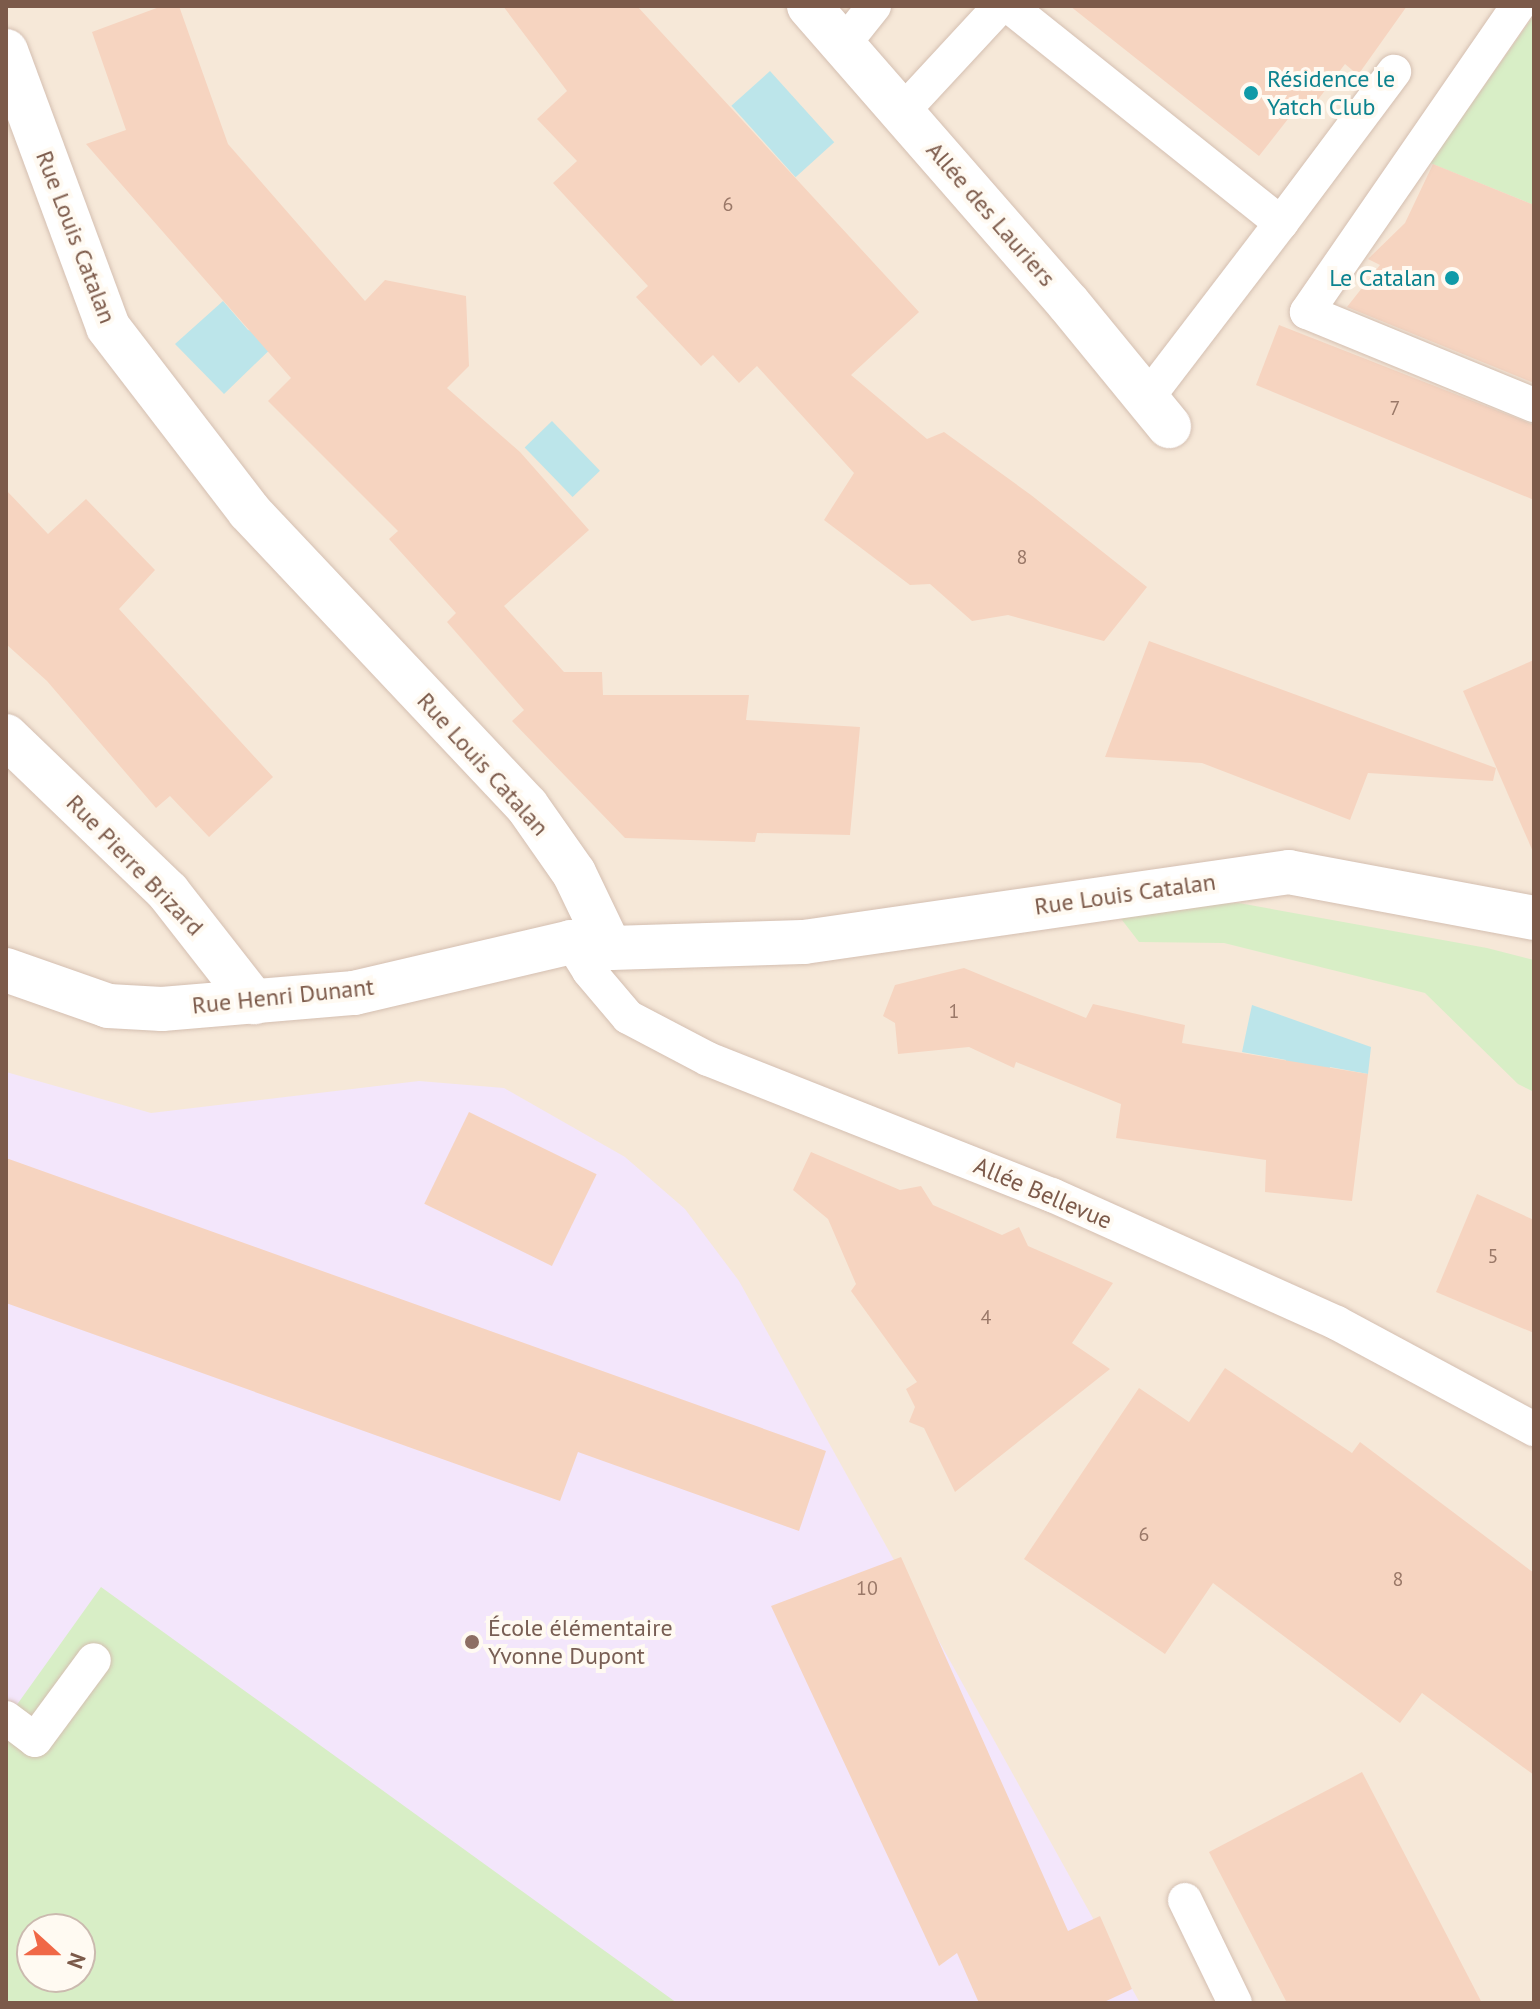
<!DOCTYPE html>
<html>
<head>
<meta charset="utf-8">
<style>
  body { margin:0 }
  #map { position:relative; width:1540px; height:2009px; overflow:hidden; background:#fef6ea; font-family:"PT Sans",sans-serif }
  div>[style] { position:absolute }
  .residential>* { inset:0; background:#f6e8d8 }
  .education>* { inset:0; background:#f3e6fb }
  .green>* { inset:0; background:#d8eec6 }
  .water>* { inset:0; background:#bce5ea; transform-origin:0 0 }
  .building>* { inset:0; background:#f6d4c0; transform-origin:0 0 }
  .roads { filter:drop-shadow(0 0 2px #d4bfb1) drop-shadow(0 0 2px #d4bfb1) }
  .service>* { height:34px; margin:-17px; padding:0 17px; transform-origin:17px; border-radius:17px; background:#fff }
  .minor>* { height:44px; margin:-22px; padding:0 22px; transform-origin:22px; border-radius:22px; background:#fff }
  .tertiary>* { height:44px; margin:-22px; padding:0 22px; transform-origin:22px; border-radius:22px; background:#fff }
  .dots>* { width:22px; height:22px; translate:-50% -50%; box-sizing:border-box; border:4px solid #fffaf2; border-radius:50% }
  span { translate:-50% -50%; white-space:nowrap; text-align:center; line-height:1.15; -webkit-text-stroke:8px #fffaf2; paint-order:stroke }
  .number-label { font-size:20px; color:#9a7868 }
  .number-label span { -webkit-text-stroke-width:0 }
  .culture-label { font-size:24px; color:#0d838f }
  .left { translate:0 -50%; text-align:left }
  .right { translate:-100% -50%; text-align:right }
  .street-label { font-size:24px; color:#7c5a4a }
  .education-label { font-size:24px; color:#785e54 }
  .frame { position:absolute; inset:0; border:8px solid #7c5a4a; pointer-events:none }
  .north { position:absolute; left:16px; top:1913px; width:80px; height:80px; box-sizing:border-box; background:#fffaf2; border:2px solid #cbbaaf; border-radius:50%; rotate:111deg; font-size:22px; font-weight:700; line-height:32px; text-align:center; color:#7c5a4a }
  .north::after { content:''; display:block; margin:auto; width:28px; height:36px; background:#f06847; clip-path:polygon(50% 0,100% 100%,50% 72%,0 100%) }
</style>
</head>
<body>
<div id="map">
  <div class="residential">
    <i style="clip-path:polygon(evenodd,6px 6px,1534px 6px,1534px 2003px,6px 2003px,6px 6px,32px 1929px,80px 1929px,80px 1977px,32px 1977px,32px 1929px)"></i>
  </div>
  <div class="education">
    <i style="clip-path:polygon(6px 1072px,151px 1113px,419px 1081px,504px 1088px,625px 1157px,685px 1209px,739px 1281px,1140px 2003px,330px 2003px,6px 1768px)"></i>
  </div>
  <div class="green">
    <i style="clip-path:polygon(1534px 15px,1534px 205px,1430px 163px)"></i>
    <i style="clip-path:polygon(1239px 903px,1487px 948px,1534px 960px,1534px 1092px,1518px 1084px,1425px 993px,1224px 943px,1139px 942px,1112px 907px)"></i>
    <i style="clip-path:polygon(evenodd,101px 1587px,677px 2003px,6px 2003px,6px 1720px,101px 1587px,32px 1929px,80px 1929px,80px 1977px,32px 1977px,32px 1929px)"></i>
  </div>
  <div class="water">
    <i style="left:770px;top:71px;width:96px;height:52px;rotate:48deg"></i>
    <i style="clip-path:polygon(223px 301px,248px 330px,283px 337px,224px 394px,175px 344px)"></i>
    <i style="left:552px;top:421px;width:69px;height:38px;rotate:46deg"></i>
    <i style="clip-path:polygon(1252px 1005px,1371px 1047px,1368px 1074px,1330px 1067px,1327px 1088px,1284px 1080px,1286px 1060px,1242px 1052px)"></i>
  </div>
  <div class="building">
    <i style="clip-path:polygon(162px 6px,179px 6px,228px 144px,365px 301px,385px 280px,466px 296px,469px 366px,447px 388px,520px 452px,589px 530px,504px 606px,564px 672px,602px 672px,603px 695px,749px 695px,746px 720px,860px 727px,850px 835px,757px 833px,755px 842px,625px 838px,512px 721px,524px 710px,447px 622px,456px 613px,389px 539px,398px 531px,268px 401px,291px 378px,86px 144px,126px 130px,92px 32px)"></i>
    <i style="clip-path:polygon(503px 6px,637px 6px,919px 312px,851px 375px,927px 439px,944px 432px,1031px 495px,1147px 587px,1104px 641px,1008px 615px,972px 621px,930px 584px,910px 585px,824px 520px,854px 473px,757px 366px,739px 383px,713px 355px,701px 366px,636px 297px,648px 286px,553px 183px,577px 161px,537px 119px,567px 91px)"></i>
    <i style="clip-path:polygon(1070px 6px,1407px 6px,1358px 75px,1345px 64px,1304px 118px,1295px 110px,1259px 156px)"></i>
    <i style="clip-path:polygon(1433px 164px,1534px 205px,1534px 383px,1347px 307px,1380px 265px,1368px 259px,1405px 223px)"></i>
    <i style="clip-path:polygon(1279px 325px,1534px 425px,1534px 500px,1256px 385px)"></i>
    <i style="clip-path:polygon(6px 490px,48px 534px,86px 499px,155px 570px,119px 609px,273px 777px,209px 837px,170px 796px,156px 808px,47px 681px,6px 644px)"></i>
    <i style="clip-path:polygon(1149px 641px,1496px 768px,1493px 781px,1368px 773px,1350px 820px,1202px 763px,1105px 757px)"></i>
    <i style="clip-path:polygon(1534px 660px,1534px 854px,1463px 691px)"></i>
    <i style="clip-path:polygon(964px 968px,1086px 1018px,1093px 1004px,1185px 1025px,1182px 1043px,1368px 1074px,1352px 1201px,1265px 1192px,1266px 1160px,1116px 1138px,1121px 1104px,1016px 1062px,1014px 1068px,969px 1047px,898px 1054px,895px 1023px,883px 1016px,895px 985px)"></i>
    <i style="left:469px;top:1112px;width:142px;height:102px;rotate:26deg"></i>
    <i style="clip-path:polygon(811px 1152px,900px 1190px,921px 1186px,933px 1205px,1002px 1235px,1019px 1227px,1028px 1246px,1113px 1283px,1072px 1343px,1110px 1369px,955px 1492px,924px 1428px,909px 1422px,915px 1407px,906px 1389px,917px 1382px,851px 1291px,856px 1284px,828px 1219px,793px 1190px)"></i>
    <i style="clip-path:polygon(6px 1158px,826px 1451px,799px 1531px,578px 1452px,560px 1501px,6px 1303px)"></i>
    <i style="clip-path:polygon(1477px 1194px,1534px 1220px,1534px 1333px,1436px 1292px)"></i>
    <i style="clip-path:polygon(1225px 1368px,1352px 1453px,1360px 1442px,1534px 1573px,1534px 1775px,1422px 1693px,1400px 1723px,1213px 1583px,1165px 1654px,1024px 1559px,1139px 1388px,1189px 1422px)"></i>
    <i style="clip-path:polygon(901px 1557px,1068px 1931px,1100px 1916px,1132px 1989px,1102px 2003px,979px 2003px,957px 1953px,939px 1966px,771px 1606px)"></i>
    <i style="clip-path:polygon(1362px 1772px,1482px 2003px,1287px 2003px,1209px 1852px)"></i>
  </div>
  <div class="roads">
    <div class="service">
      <i style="left:1009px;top:6px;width:348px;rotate:38.6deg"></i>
      <i style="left:1281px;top:223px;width:220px;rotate:127.4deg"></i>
      <i style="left:1518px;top:6px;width:372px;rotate:124.6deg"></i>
      <i style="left:1307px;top:312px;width:245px;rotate:22.3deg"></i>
      <i style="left:843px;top:45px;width:50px;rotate:-51.5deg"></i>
      <i style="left:902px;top:112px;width:144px;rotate:-47.2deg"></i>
      <i style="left:1281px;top:223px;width:189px;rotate:-53.2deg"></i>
      <i style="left:571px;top:942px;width:34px;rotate:58deg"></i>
      <i style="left:589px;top:971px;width:60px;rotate:49.7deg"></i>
      <i style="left:628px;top:1017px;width:90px;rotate:27.7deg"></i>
      <i style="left:708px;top:1059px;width:370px;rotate:21.6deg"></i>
      <i style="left:1052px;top:1195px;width:312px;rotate:24.2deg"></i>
      <i style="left:1337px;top:1323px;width:224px;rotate:28.3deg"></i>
      <i style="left:6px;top:1718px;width:36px;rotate:37deg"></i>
      <i style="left:35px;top:1740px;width:99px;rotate:-53.6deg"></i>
      <i style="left:1185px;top:1900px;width:114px;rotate:64.1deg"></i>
    </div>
    <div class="minor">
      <i style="left:809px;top:6px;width:395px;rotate:48.9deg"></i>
      <i style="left:1069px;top:304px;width:158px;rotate:50.7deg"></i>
      <i style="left:6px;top:51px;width:294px;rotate:69.7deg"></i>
      <i style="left:108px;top:327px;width:232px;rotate:52.5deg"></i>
      <i style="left:249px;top:511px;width:405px;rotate:46.7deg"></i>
      <i style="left:527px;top:806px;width:82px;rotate:55deg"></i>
      <i style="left:574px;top:873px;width:83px;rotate:64.4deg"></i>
      <i style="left:6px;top:736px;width:225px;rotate:43.9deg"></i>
      <i style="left:168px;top:892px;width:140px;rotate:52deg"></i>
    </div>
    <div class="tertiary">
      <i style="left:6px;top:970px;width:108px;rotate:19.4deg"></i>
      <i style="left:108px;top:1006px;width:54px;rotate:3.2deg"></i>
      <i style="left:162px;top:1009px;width:193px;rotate:-4.8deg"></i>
      <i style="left:354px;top:993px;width:223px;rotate:-13.2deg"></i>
      <i style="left:571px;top:942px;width:39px;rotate:9deg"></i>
      <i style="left:610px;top:948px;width:194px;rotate:-1.8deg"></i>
      <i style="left:804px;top:942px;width:490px;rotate:-8.2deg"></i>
      <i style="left:1289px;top:872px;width:249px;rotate:10.6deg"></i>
    </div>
  </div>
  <div class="dots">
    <i style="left:1251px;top:93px;background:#0f9aa8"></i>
    <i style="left:1452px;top:278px;background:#0f9aa8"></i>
    <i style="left:472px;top:1642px;background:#8d6e63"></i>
  </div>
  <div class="number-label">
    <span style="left:728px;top:204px">6</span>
    <span style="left:1395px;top:408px">7</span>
    <span style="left:1022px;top:557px">8</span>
    <span style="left:954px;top:1011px">1</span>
    <span style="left:1493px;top:1256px">5</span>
    <span style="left:986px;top:1317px">4</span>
    <span style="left:1144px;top:1534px">6</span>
    <span style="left:1398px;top:1579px">8</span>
    <span style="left:867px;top:1588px">10</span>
  </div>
  <div class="culture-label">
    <span class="left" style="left:1267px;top:93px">Résidence le<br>Yatch Club</span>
    <span class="right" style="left:1436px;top:278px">Le Catalan</span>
  </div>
  <div class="street-label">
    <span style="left:991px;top:214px;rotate:49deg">Allée des Lauriers</span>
    <span style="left:76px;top:237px;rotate:69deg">Rue Louis Catalan</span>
    <span style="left:483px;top:764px;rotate:48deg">Rue Louis Catalan</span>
    <span style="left:135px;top:865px;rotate:46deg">Rue Pierre Brizard</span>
    <span style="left:1125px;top:894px;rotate:-8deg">Rue Louis Catalan</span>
    <span style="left:283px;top:996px;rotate:-6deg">Rue Henri Dunant</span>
    <span style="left:1043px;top:1193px;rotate:23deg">Allée Bellevue</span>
  </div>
  <div class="education-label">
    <span class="left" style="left:488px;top:1642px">École élémentaire<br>Yvonne Dupont</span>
  </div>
  <div class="frame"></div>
  <div class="north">N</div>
</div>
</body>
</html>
